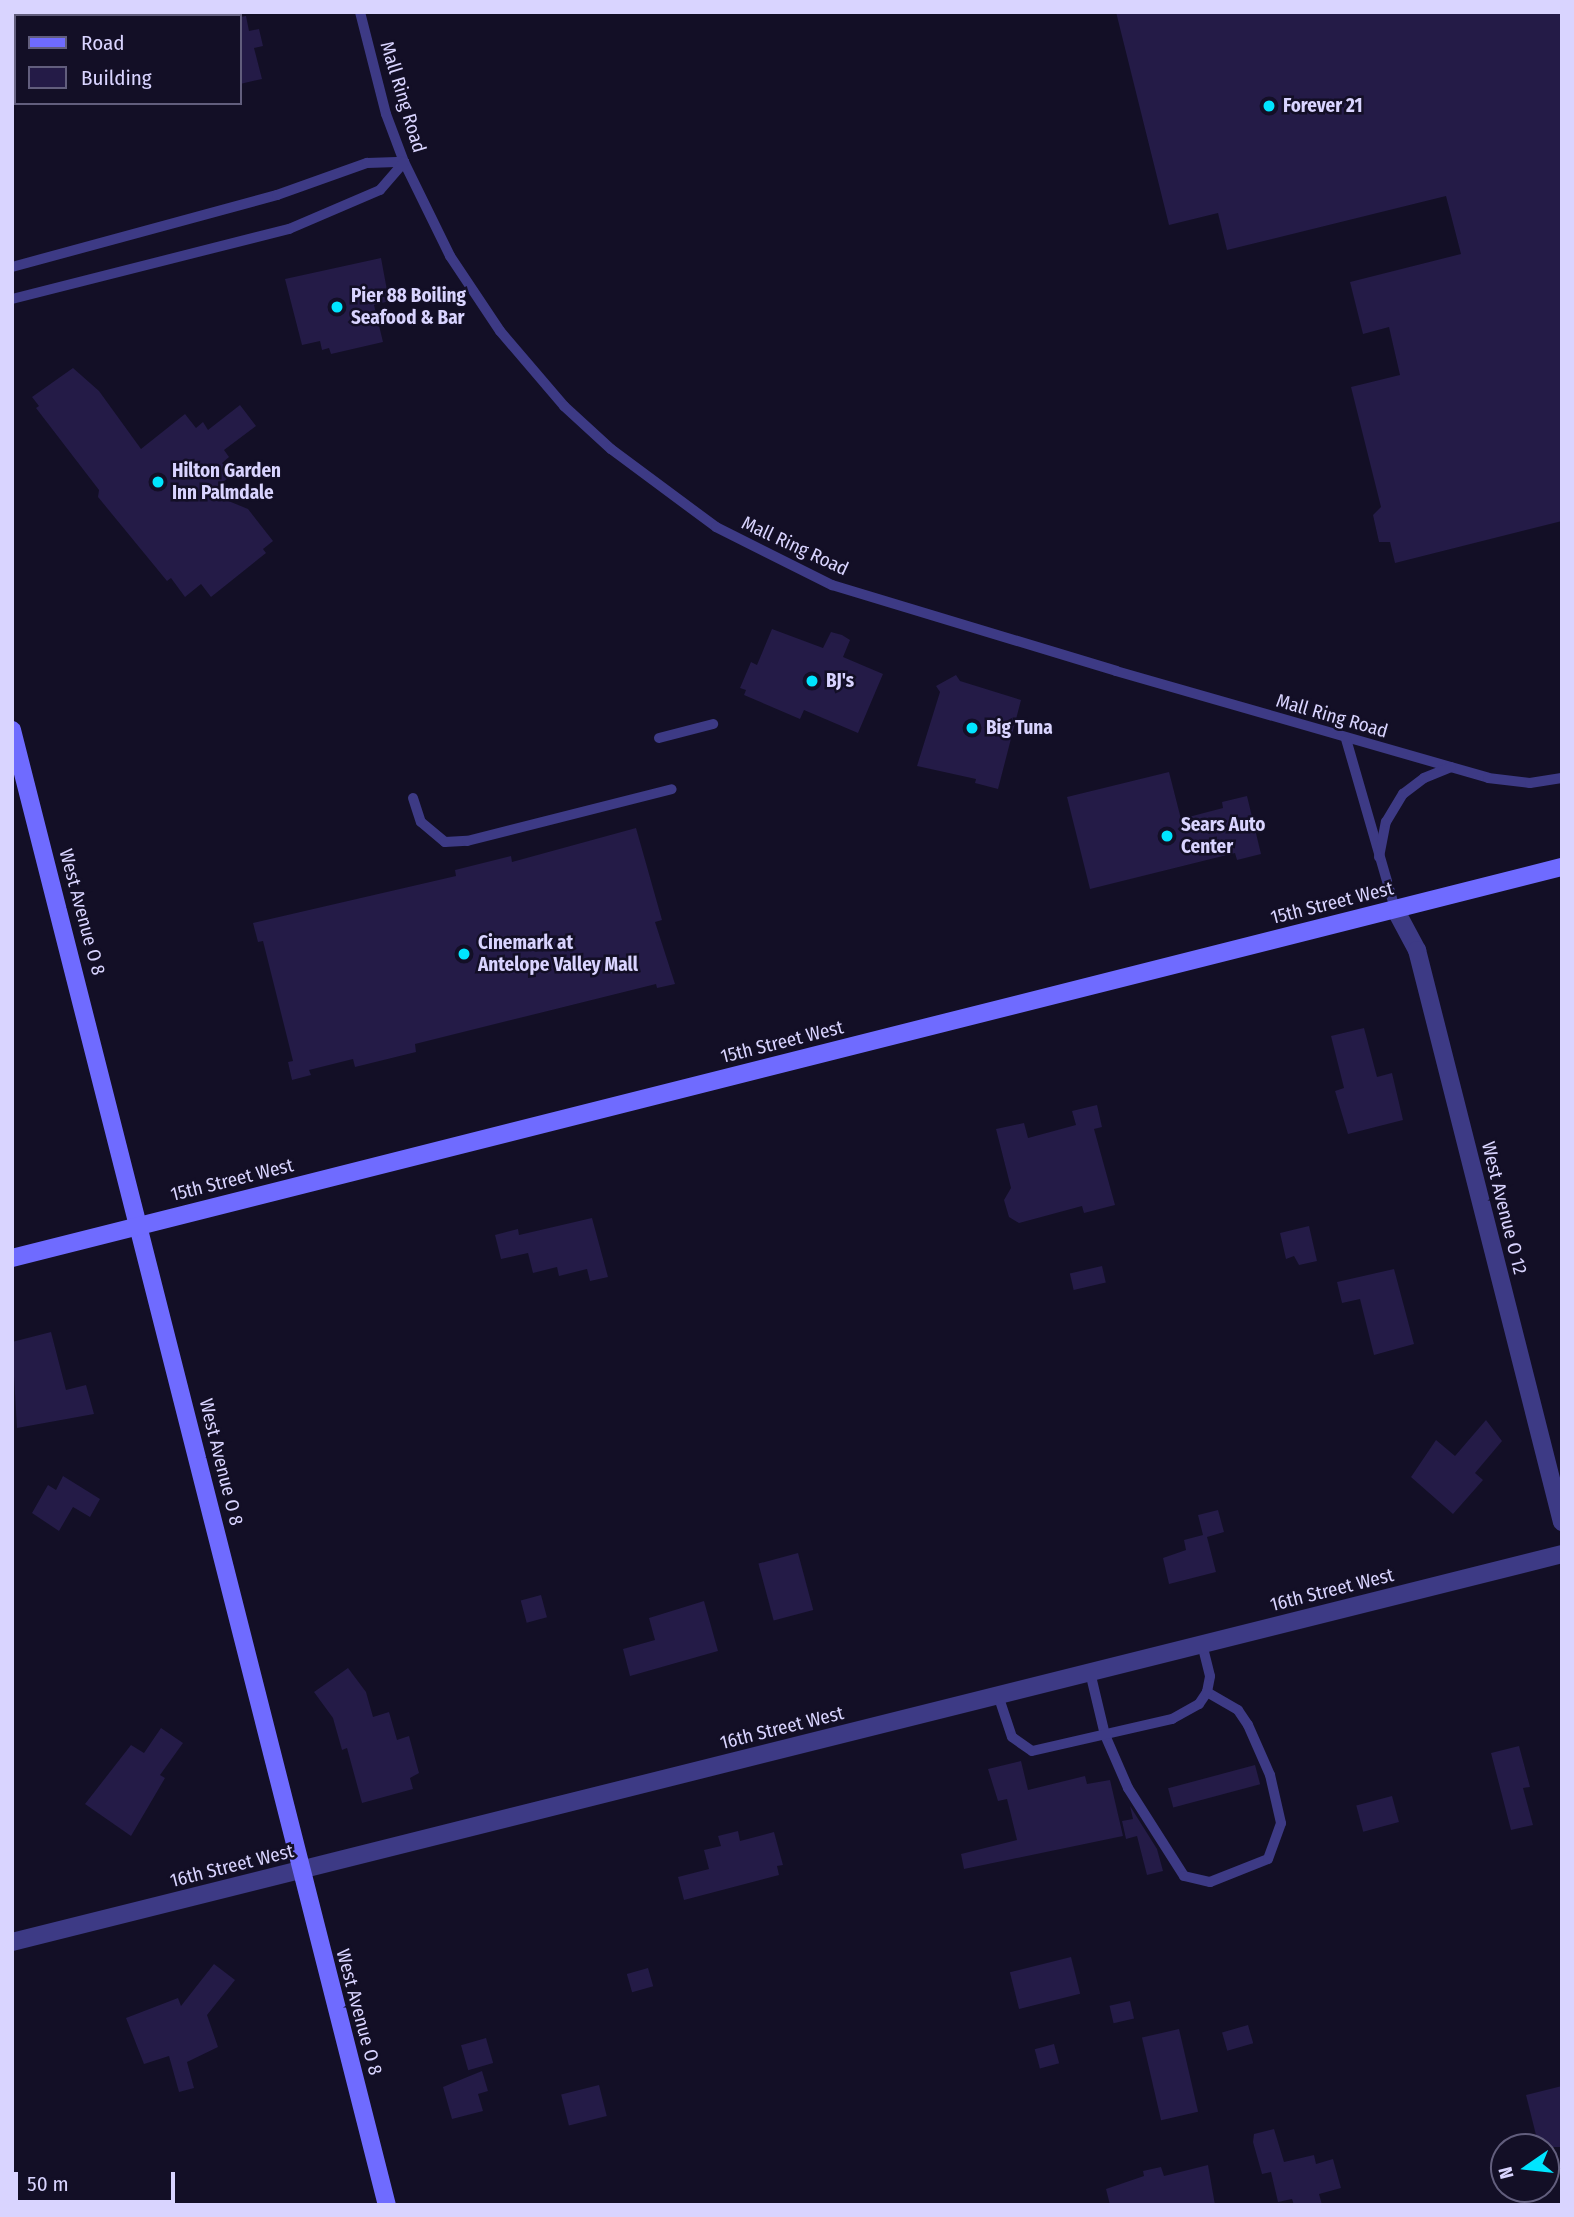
<!DOCTYPE html>
<html>
<head>
<meta charset="utf-8">
<style>
  body { margin:0 }
  #map { position:relative; width:1574px; height:2217px; overflow:hidden; background:#130f26; font-family:"Fira Sans Condensed",sans-serif }
  div>[style] { position:absolute }
  .building>* { inset:0; background:#241b47; transform-origin:0 0 }
  .lane>* { height:10px; margin:-5px; padding:0 5px; transform-origin:5px; border-radius:5px; background:#3d3a85 }
  .street>* { height:18px; margin:-9px; padding:0 9px; transform-origin:9px; border-radius:9px; background:#3d3a85 }
  .secondary>* { height:18px; margin:-9px; padding:0 9px; transform-origin:9px; border-radius:9px; background:#6f6bff }
  .dots>* { width:19px; height:19px; translate:-50% -50%; box-sizing:border-box; border:4px solid #130f26; border-radius:50% }
  span { translate:-50% -50%; white-space:nowrap; text-align:center; line-height:1.15; -webkit-text-stroke:5px #130f26; paint-order:stroke }
  .street-label { font-size:19px; color:#d9d4ff }
  .poi-label { font-size:19px; color:#d9d4ff; font-weight:700 }
  .left { translate:0 -50%; text-align:left }
  .frame { position:absolute; inset:0; border:14px solid #d9d4ff; pointer-events:none }
  .legend { position:absolute; left:14px; top:14px; width:228px; height:91px; box-sizing:border-box; background:#130f26; border:2px solid #625e7d; margin:0; padding:9px 12px; list-style:none; font-size:21px; color:#d9d4ff }
  .legend li { display:flex; align-items:center; gap:14px; height:35px }
  .legend b { width:35px; border:2px solid #625e7d }
  .north { position:absolute; left:1490px; top:2133px; width:70px; height:70px; box-sizing:border-box; background:#130f26; border:2px solid #625e7d; border-radius:50%; rotate:256deg; font-size:19px; font-weight:700; line-height:28px; text-align:center; color:#d9d4ff }
  .north::after { content:''; display:block; margin:auto; width:24px; height:32px; background:#00e5ff; clip-path:polygon(50% 0,100% 100%,50% 72%,0 100%) }
  .scale { position:absolute; left:14px; top:2172px; width:161px; height:32px; box-sizing:border-box; border:4px solid #d9d4ff; border-top:0; padding-left:9px; font-size:21px; line-height:24px; white-space:nowrap; color:#d9d4ff; -webkit-text-stroke:5px #130f26; paint-order:stroke }
</style>
</head>
<body>
<div id="map">
  <div class="building">
    <i style="clip-path:polygon(1116px 12px,1562px 12px,1562px 521px,1395px 563px,1390px 542px,1379px 542px,1373px 515px,1381px 507px,1351px 387px,1400px 375px,1389px 327px,1363px 334px,1350px 282px,1461px 254px,1446px 196px,1227px 250px,1218px 213px,1169px 225px)"></i>
    <i style="clip-path:polygon(246px 16px,249px 31px,259px 29px,263px 46px,254px 48px,262px 79px,240px 84px,240px 17px)"></i>
    <i style="clip-path:polygon(381px 258px,389px 301px,374px 305px,383px 342px,331px 354px,329px 348px,322px 350px,320px 341px,302px 345px,285px 279px)"></i>
    <i style="clip-path:polygon(73px 368px,99px 391px,141px 449px,185px 414px,196px 428px,203px 422px,208px 430px,240px 405px,256px 426px,224px 450px,229px 457px,222px 463px,232px 475px,209px 493px,248px 509px,273px 541px,263px 549px,266px 553px,211px 597px,201px 584px,185px 597px,171px 578px,167px 581px,98px 497px,99px 490px,36px 408px,39px 406px,32px 397px)"></i>
    <i style="clip-path:polygon(772px 629px,823px 648px,831px 632px,842px 635px,850px 640px,843px 657px,883px 674px,858px 733px,804px 710px,800px 719px,744px 695px,746px 690px,740px 688px,751px 662px,757px 665px)"></i>
    <i style="clip-path:polygon(956px 675px,960px 681px,1021px 700px,998px 789px,975px 783px,976px 779px,917px 766px,940px 692px,936px 686px)"></i>
    <i style="clip-path:polygon(1169px 772px,1181px 819px,1223px 808px,1222px 802px,1247px 796px,1261px 854px,1237px 860px,1235px 853px,1090px 889px,1067px 797px)"></i>
    <i style="clip-path:polygon(636px 828px,662px 920px,655px 922px,675px 984px,657px 988px,656px 984px,415px 1044px,416px 1052px,355px 1067px,353px 1059px,309px 1070px,311px 1075px,292px 1080px,288px 1062px,293px 1061px,263px 941px,258px 942px,253px 923px,456px 876px,455px 870px,511px 856px,512px 862px)"></i>
    <i style="clip-path:polygon(1364px 1028px,1377px 1077px,1392px 1073px,1403px 1120px,1348px 1134px,1335px 1091px,1344px 1088px,1331px 1036px)"></i>
    <i style="clip-path:polygon(1097px 1105px,1102px 1127px,1094px 1129px,1115px 1205px,1084px 1213px,1082px 1206px,1019px 1223px,1009px 1217px,1004px 1200px,1011px 1188px,996px 1129px,1024px 1123px,1028px 1138px,1076px 1125px,1072px 1111px)"></i>
    <i style="clip-path:polygon(592px 1218px,608px 1277px,590px 1281px,587px 1269px,559px 1276px,557px 1267px,533px 1273px,528px 1253px,501px 1259px,495px 1235px,518px 1229px,519px 1235px)"></i>
    <i style="clip-path:polygon(1309px 1226px,1317px 1261px,1299px 1265px,1294px 1256px,1286px 1259px,1280px 1233px)"></i>
    <i style="left:1102px;top:1266px;width:17px;height:33px;rotate:77deg"></i>
    <i style="clip-path:polygon(1394px 1269px,1414px 1344px,1374px 1355px,1360px 1299px,1342px 1303px,1337px 1282px)"></i>
    <i style="clip-path:polygon(51px 1332px,66px 1390px,86px 1385px,94px 1414px,17px 1428px,12px 1342px)"></i>
    <i style="clip-path:polygon(1486px 1420px,1502px 1441px,1475px 1473px,1483px 1480px,1453px 1514px,1411px 1477px,1436px 1440px,1455px 1456px)"></i>
    <i style="clip-path:polygon(63px 1476px,100px 1499px,90px 1517px,73px 1507px,59px 1531px,32px 1513px,48px 1485px,56px 1490px)"></i>
    <i style="clip-path:polygon(1218px 1510px,1224px 1532px,1207px 1537px,1216px 1572px,1169px 1584px,1163px 1558px,1186px 1550px,1184px 1540px,1203px 1535px,1198px 1515px)"></i>
    <i style="left:798px;top:1553px;width:59px;height:41px;rotate:75deg"></i>
    <i style="left:541px;top:1595px;width:23px;height:21px;rotate:75deg"></i>
    <i style="clip-path:polygon(704px 1601px,718px 1651px,630px 1676px,623px 1649px,655px 1640px,649px 1618px)"></i>
    <i style="clip-path:polygon(348px 1668px,366px 1692px,373px 1717px,389px 1712px,397px 1740px,409px 1736px,419px 1773px,410px 1778px,413px 1789px,362px 1803px,347px 1748px,342px 1750px,333px 1718px,314px 1692px)"></i>
    <i style="clip-path:polygon(161px 1728px,183px 1743px,160px 1775px,165px 1778px,131px 1836px,85px 1804px,131px 1745px,144px 1753px)"></i>
    <i style="clip-path:polygon(1519px 1746px,1530px 1787px,1523px 1788px,1533px 1825px,1511px 1830px,1491px 1753px)"></i>
    <i style="clip-path:polygon(1021px 1761px,1028px 1790px,1085px 1776px,1087px 1784px,1110px 1780px,1123px 1836px,964px 1869px,961px 1854px,1017px 1840px,1007px 1799px,998px 1801px,988px 1769px)"></i>
    <i style="left:1255px;top:1765px;width:20px;height:90px;rotate:75deg"></i>
    <i style="left:1392px;top:1796px;width:27px;height:37px;rotate:75deg"></i>
    <i style="clip-path:polygon(1130px 1806px,1157px 1849px,1163px 1871px,1147px 1875px,1137px 1836px,1126px 1839px,1122px 1821px,1133px 1819px)"></i>
    <i style="clip-path:polygon(738px 1831px,740px 1841px,774px 1832px,783px 1865px,777px 1866px,779px 1875px,684px 1900px,678px 1877px,709px 1869px,704px 1850px,721px 1846px,718px 1836px)"></i>
    <i style="left:1071px;top:1957px;width:38px;height:63px;rotate:76deg"></i>
    <i style="clip-path:polygon(214px 1964px,235px 1980px,207px 2015px,218px 2047px,187px 2062px,194px 2088px,179px 2092px,169px 2056px,144px 2064px,126px 2018px,178px 1998px,181px 2006px)"></i>
    <i style="left:648px;top:1968px;width:19px;height:22px;rotate:74deg"></i>
    <i style="left:1130px;top:2001px;width:18px;height:21px;rotate:77deg"></i>
    <i style="left:1248px;top:2025px;width:19px;height:27px;rotate:74deg"></i>
    <i style="left:1179px;top:2029px;width:85px;height:38px;rotate:77deg"></i>
    <i style="left:486px;top:2038px;width:26px;height:26px;rotate:74deg"></i>
    <i style="left:1054px;top:2044px;width:20px;height:20px;rotate:75deg"></i>
    <i style="clip-path:polygon(482px 2071px,488px 2091px,478px 2094px,483px 2111px,452px 2119px,443px 2087px)"></i>
    <i style="left:599px;top:2085px;width:32px;height:39px;rotate:76deg"></i>
    <i style="clip-path:polygon(1562px 2086px,1562px 2147px,1539px 2147px,1526px 2095px)"></i>
    <i style="clip-path:polygon(1274px 2129px,1284px 2162px,1314px 2155px,1316px 2164px,1333px 2159px,1341px 2188px,1319px 2194px,1322px 2205px,1294px 2205px,1292px 2199px,1278px 2202px,1271px 2172px,1262px 2174px,1253px 2142px,1254px 2134px)"></i>
    <i style="clip-path:polygon(1208px 2165px,1215px 2205px,1110px 2205px,1106px 2189px,1144px 2176px,1143px 2171px,1161px 2167px,1164px 2176px)"></i>
  </div>
  <div class="lane">
    <i style="left:360px;top:12px;width:105px;rotate:75.7deg"></i>
    <i style="left:386px;top:114px;width:51px;rotate:69.4deg"></i>
    <i style="left:404px;top:162px;width:105px;rotate:63.9deg"></i>
    <i style="left:450px;top:256px;width:90px;rotate:56.3deg"></i>
    <i style="left:500px;top:331px;width:99px;rotate:49.5deg"></i>
    <i style="left:564px;top:406px;width:64px;rotate:42.5deg"></i>
    <i style="left:611px;top:449px;width:131px;rotate:36.6deg"></i>
    <i style="left:716px;top:527px;width:130px;rotate:26.6deg"></i>
    <i style="left:832px;top:585px;width:297px;rotate:16.8deg"></i>
    <i style="left:1116px;top:671px;width:387px;rotate:16deg"></i>
    <i style="left:1488px;top:778px;width:42px;rotate:6.8deg"></i>
    <i style="left:1530px;top:783px;width:32px;rotate:-9deg"></i>
    <i style="left:12px;top:267px;width:275px;rotate:-15.2deg"></i>
    <i style="left:277px;top:195px;width:96px;rotate:-19.6deg"></i>
    <i style="left:367px;top:163px;width:37px;rotate:-2deg"></i>
    <i style="left:12px;top:299px;width:286px;rotate:-14.2deg"></i>
    <i style="left:289px;top:229px;width:99px;rotate:-23.2deg"></i>
    <i style="left:380px;top:190px;width:37px;rotate:-49deg"></i>
    <i style="left:659px;top:738px;width:56px;rotate:-14.5deg"></i>
    <i style="left:1346px;top:739px;width:177px;rotate:73.9deg"></i>
    <i style="left:413px;top:798px;width:25px;rotate:72deg"></i>
    <i style="left:421px;top:822px;width:31px;rotate:40deg"></i>
    <i style="left:445px;top:842px;width:22px;rotate:-3deg"></i>
    <i style="left:467px;top:841px;width:211px;rotate:-14.2deg"></i>
    <i style="left:1379px;top:857px;width:36px;rotate:-79deg"></i>
    <i style="left:1386px;top:822px;width:33px;rotate:-59deg"></i>
    <i style="left:1403px;top:794px;width:26px;rotate:-37deg"></i>
    <i style="left:1424px;top:778px;width:29px;rotate:-22deg"></i>
    <i style="left:1090px;top:1672px;width:65px;rotate:76.6deg"></i>
    <i style="left:1105px;top:1735px;width:58px;rotate:66.5deg"></i>
    <i style="left:1128px;top:1788px;width:104px;rotate:57.5deg"></i>
    <i style="left:1184px;top:1876px;width:27px;rotate:13deg"></i>
    <i style="left:1210px;top:1882px;width:62px;rotate:-21.6deg"></i>
    <i style="left:1268px;top:1859px;width:38px;rotate:-70deg"></i>
    <i style="left:1281px;top:1823px;width:49px;rotate:-102.9deg"></i>
    <i style="left:1270px;top:1775px;width:55px;rotate:-113.7deg"></i>
    <i style="left:1248px;top:1725px;width:18px;rotate:-124deg"></i>
    <i style="left:1238px;top:1710px;width:36px;rotate:-150deg"></i>
    <i style="left:998px;top:1695px;width:44px;rotate:71.6deg"></i>
    <i style="left:1012px;top:1737px;width:24px;rotate:35deg"></i>
    <i style="left:1032px;top:1751px;width:144px;rotate:-12.9deg"></i>
    <i style="left:1172px;top:1719px;width:31px;rotate:-29deg"></i>
    <i style="left:1199px;top:1704px;width:14px;rotate:-56deg"></i>
    <i style="left:1207px;top:1692px;width:16px;rotate:-79deg"></i>
    <i style="left:1210px;top:1676px;width:33px;rotate:-104deg"></i>
  </div>
  <div class="street">
    <i style="left:1395px;top:909px;width:47px;rotate:61.8deg"></i>
    <i style="left:1417px;top:950px;width:590px;rotate:75.78deg"></i>
    <i style="left:12px;top:1942px;width:1598px;rotate:-14.05deg"></i>
  </div>
  <div class="secondary">
    <i style="left:12px;top:730px;width:1522px;rotate:75.74deg"></i>
    <i style="left:12px;top:1258px;width:1599px;rotate:-14.16deg"></i>
  </div>
  <div class="dots">
    <i style="left:1269px;top:106px;background:#00e5ff"></i>
    <i style="left:337px;top:307px;background:#00e5ff"></i>
    <i style="left:158px;top:482px;background:#00e5ff"></i>
    <i style="left:812px;top:681px;background:#00e5ff"></i>
    <i style="left:972px;top:728px;background:#00e5ff"></i>
    <i style="left:1167px;top:836px;background:#00e5ff"></i>
    <i style="left:464px;top:954px;background:#00e5ff"></i>
  </div>
  <div class="street-label">
    <span style="left:403px;top:97px;rotate:73deg">Mall Ring Road</span>
    <span style="left:795px;top:546px;rotate:25deg">Mall Ring Road</span>
    <span style="left:1332px;top:716px;rotate:16deg">Mall Ring Road</span>
    <span style="left:1332px;top:903px;rotate:-14deg">15th Street West</span>
    <span style="left:82px;top:912px;rotate:75deg">West Avenue O 8</span>
    <span style="left:782px;top:1042px;rotate:-14deg">15th Street West</span>
    <span style="left:232px;top:1180px;rotate:-14deg">15th Street West</span>
    <span style="left:1504px;top:1208px;rotate:76deg">West Avenue O 12</span>
    <span style="left:221px;top:1462px;rotate:76deg">West Avenue O 8</span>
    <span style="left:1332px;top:1590px;rotate:-14deg">16th Street West</span>
    <span style="left:782px;top:1728px;rotate:-14deg">16th Street West</span>
    <span style="left:232px;top:1866px;rotate:-14deg">16th Street West</span>
    <span style="left:359px;top:2012px;rotate:75deg">West Avenue O 8</span>
  </div>
  <div class="poi-label">
    <span class="left" style="left:1283px;top:106px">Forever 21</span>
    <span class="left" style="left:351px;top:307px">Pier 88 Boiling<br>Seafood &amp; Bar</span>
    <span class="left" style="left:172px;top:482px">Hilton Garden<br>Inn Palmdale</span>
    <span class="left" style="left:826px;top:681px">BJ's</span>
    <span class="left" style="left:986px;top:728px">Big Tuna</span>
    <span class="left" style="left:1181px;top:836px">Sears Auto<br>Center</span>
    <span class="left" style="left:478px;top:954px">Cinemark at<br>Antelope Valley Mall</span>
  </div>
  <div class="frame"></div>
  <ul class="legend">
  <li><b style="height:9px;background:#6f6bff"></b>Road</li>
  <li><b style="height:19px;background:#241b47"></b>Building</li>
  </ul>
  <div class="north">N</div>
  <div class="scale">50 m</div>
</div>
</body>
</html>
